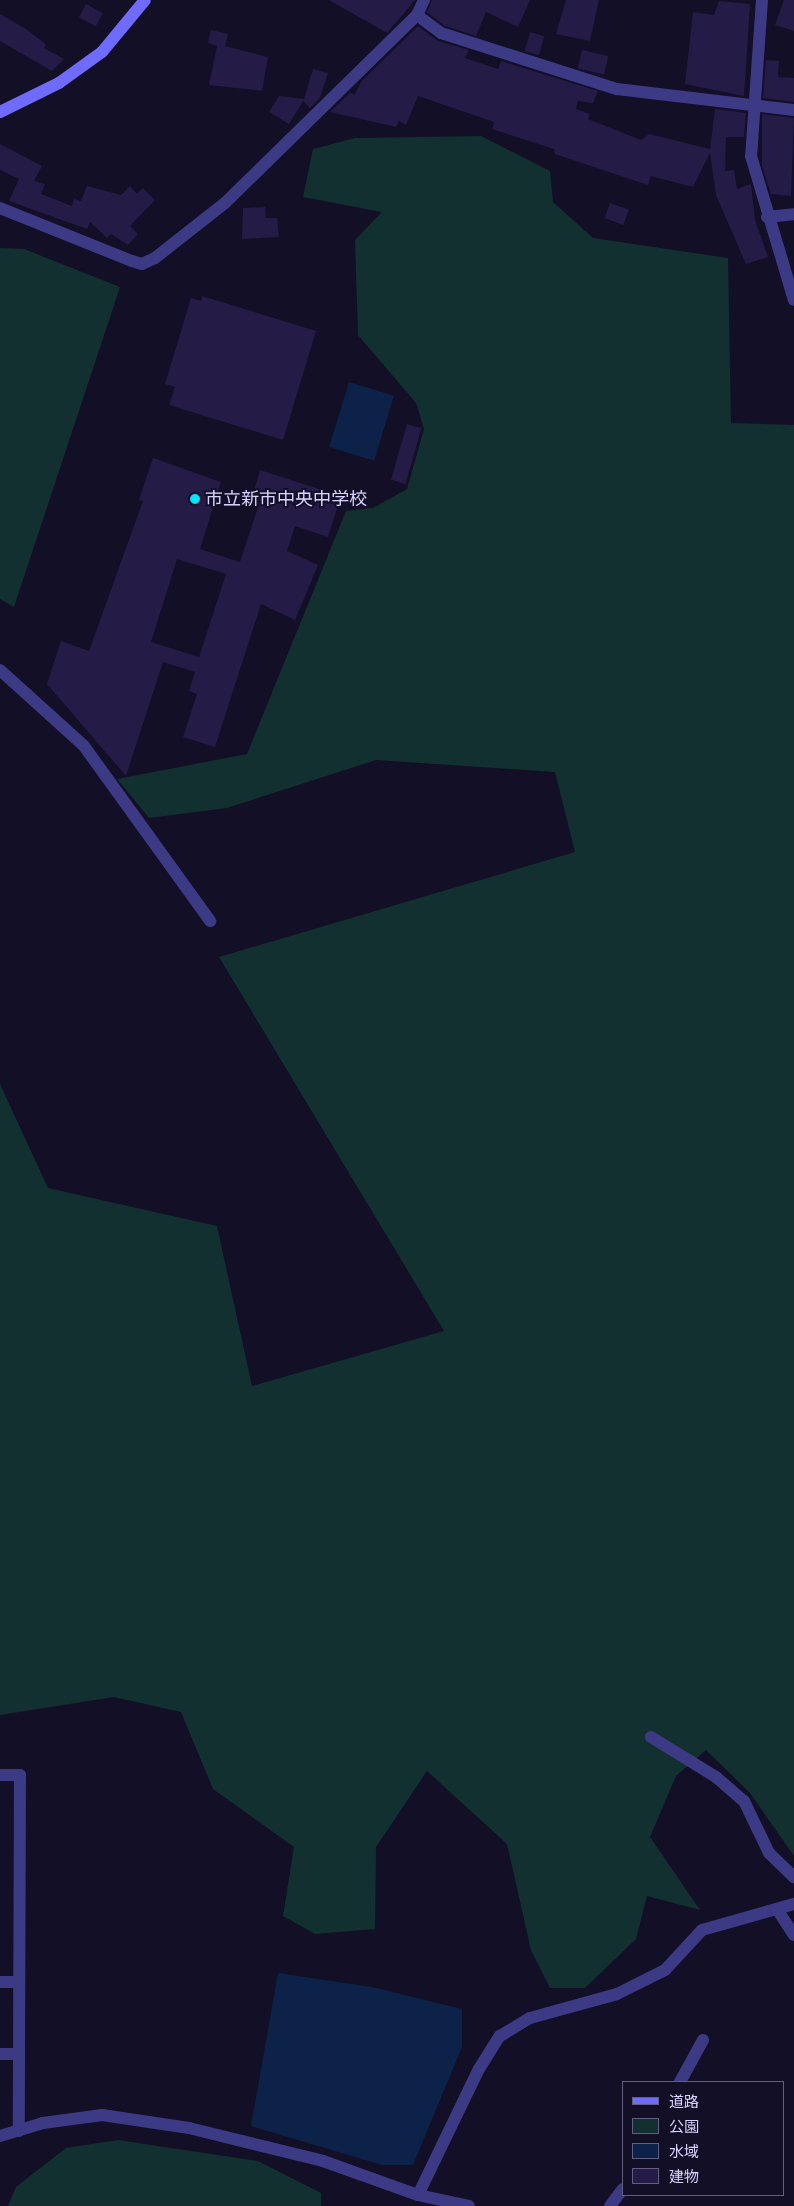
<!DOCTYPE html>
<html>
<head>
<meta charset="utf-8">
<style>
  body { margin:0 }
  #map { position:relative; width:794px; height:2206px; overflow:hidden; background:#130f26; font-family:Karla,"Noto Sans JP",sans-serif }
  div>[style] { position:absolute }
  .green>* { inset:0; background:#12302f }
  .water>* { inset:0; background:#0c2248; transform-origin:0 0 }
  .building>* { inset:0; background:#241b47; transform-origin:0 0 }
  .street>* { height:12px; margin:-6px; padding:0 6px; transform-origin:6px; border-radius:6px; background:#3d3a85 }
  .secondary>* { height:12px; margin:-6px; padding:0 6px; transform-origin:6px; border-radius:6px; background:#6f6bff }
  .dots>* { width:14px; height:14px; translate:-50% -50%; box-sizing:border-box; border:2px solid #130f26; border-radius:50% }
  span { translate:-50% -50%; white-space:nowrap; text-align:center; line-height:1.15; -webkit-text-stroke:4px #130f26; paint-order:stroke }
  .poi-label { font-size:18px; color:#d9d4ff }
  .left { translate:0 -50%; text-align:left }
  .legend { position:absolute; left:622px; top:2081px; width:162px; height:115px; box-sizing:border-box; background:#130f26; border:1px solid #625e7d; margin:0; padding:6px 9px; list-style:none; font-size:15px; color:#d9d4ff }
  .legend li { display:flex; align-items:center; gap:10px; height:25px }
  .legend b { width:25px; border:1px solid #625e7d }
</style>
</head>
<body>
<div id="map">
  <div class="green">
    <i style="clip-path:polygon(481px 136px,550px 171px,553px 202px,593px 238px,728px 258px,731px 423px,794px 425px,794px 1856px,750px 1793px,706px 1750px,676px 1776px,650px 1837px,700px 1910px,647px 1896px,636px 1939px,585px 1988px,550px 1988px,531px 1950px,507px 1844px,427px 1771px,376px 1847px,375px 1929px,315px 1934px,283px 1916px,294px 1847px,213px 1789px,181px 1712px,114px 1697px,0 1715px,0 1084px,48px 1188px,217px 1226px,252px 1386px,444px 1331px,219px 957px,575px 852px,555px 772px,376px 760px,227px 808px,149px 818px,117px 779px,247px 754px,346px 511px,373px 508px,407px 489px,424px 429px,416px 403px,358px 335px,355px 240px,382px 212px,303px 197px,313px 149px,355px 138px)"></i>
    <i style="clip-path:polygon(0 248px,24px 249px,120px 287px,14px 607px,0 599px)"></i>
    <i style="clip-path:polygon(118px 2140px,258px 2161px,321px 2193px,321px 2206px,8px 2206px,16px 2187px,66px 2148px)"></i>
  </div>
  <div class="water">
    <i style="left:349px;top:382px;width:47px;height:68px;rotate:17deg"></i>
    <i style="clip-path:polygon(278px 1973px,372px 1987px,462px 2009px,462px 2047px,413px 2165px,382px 2165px,251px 2126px)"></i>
  </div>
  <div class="building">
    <i style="clip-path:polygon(329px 0,415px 0,387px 33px)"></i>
    <i style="clip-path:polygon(432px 0,530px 0,518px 27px,486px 12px,476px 36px,445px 26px,427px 12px)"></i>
    <i style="clip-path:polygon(566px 0,599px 0,590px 41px,556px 34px)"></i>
    <i style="clip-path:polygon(784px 0,794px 0,794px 31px,775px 25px)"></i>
    <i style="clip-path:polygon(719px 1px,750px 4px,744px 96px,685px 84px,693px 12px,714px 15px)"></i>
    <i style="left:86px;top:4px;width:19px;height:15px;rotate:28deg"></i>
    <i style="clip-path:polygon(0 14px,26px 29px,46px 44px,44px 48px,64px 59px,52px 71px,0 41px)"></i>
    <i style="clip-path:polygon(418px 26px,438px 41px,469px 50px,465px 58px,498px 69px,501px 61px,598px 91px,593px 103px,578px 101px,576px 109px,590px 114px,588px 119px,641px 140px,649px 134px,710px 149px,715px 109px,746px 113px,744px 137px,726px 137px,725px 171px,734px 170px,737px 189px,751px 184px,755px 220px,768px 257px,746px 264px,716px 195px,710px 153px,693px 187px,651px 176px,648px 185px,555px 154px,554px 149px,492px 129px,494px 122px,418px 96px,406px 125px,399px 121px,396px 127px,330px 112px,350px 93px,355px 94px,361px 82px)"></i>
    <i style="clip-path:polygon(211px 30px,228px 34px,225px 46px,268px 57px,262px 91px,209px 85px,217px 46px,208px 43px)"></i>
    <i style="left:530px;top:32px;width:15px;height:20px;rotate:16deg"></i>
    <i style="left:582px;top:50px;width:27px;height:19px;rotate:13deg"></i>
    <i style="clip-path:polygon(766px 60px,779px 61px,778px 77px,794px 78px,794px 102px,763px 98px)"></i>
    <i style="clip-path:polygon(313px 69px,328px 73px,320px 98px,310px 108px,303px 101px,289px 124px,269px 112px,279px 96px,304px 99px)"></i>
    <i style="clip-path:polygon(762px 114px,794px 118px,791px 196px,771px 194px,762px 166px)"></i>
    <i style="clip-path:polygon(0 144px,42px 166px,34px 181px,45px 184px,41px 194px,72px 206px,74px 199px,81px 201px,87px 186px,121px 195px,130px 186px,137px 194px,143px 188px,155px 200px,130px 226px,138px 234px,128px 245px,111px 234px,107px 238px,90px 222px,87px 229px,9px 201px,19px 179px,0 170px)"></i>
    <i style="left:610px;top:203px;width:20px;height:16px;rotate:20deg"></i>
    <i style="clip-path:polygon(265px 207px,266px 218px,277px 218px,279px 237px,242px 239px,243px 208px)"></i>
    <i style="clip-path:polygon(202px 296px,316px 331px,283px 440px,169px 405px,175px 387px,165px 384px,191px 298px,201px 301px)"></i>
    <i style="left:407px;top:424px;width:15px;height:58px;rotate:16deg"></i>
    <i style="clip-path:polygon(evenodd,153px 458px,221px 482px,200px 549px,240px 562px,260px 501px,252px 498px,260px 470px,341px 496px,328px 537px,295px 526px,287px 551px,318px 565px,295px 620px,261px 604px,215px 747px,183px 737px,197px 694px,189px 691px,195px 672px,163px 662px,126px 776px,47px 684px,61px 641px,89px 651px,143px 501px,139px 500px,153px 458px,177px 559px,226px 574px,199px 657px,151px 642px,177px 559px)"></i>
  </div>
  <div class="street">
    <i style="left:762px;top:0;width:156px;rotate:94deg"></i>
    <i style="left:751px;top:156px;width:150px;rotate:73.4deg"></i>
    <i style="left:417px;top:15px;width:30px;rotate:37deg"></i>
    <i style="left:441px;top:33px;width:185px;rotate:17.7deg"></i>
    <i style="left:617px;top:89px;width:178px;rotate:6.8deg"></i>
    <i style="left:0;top:208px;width:142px;rotate:21.9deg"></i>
    <i style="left:132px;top:261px;width:10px;rotate:17deg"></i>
    <i style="left:142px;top:264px;width:14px;rotate:-25deg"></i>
    <i style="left:155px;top:258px;width:89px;rotate:-38.2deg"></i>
    <i style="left:225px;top:203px;width:269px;rotate:-44.4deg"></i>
    <i style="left:417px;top:15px;width:17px;rotate:-65deg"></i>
    <i style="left:767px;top:217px;width:27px;rotate:-6deg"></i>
    <i style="left:0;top:670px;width:113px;rotate:42.1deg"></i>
    <i style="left:84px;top:746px;width:216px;rotate:54.2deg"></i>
    <i style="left:651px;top:1737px;width:76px;rotate:31.6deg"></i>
    <i style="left:716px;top:1777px;width:37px;rotate:41deg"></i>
    <i style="left:744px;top:1801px;width:58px;rotate:64.3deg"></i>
    <i style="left:769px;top:1853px;width:35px;rotate:44deg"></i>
    <i style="left:0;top:1775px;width:20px"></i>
    <i style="left:20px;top:1775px;width:356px;rotate:90.2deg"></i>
    <i style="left:777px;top:1909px;width:31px;rotate:57deg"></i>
    <i style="left:0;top:1982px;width:19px"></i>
    <i style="left:0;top:2054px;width:19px"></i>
    <i style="left:680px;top:2082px;width:48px;rotate:-61.3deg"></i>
    <i style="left:0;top:2136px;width:45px;rotate:-16.8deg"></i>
    <i style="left:43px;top:2123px;width:60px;rotate:-7.7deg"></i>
    <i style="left:102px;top:2115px;width:88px;rotate:8.5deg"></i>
    <i style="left:189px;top:2128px;width:138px;rotate:13.8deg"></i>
    <i style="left:323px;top:2161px;width:101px;rotate:19.7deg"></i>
    <i style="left:418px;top:2195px;width:52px;rotate:12.2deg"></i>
    <i style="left:418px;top:2195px;width:140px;rotate:-64.2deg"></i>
    <i style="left:479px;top:2069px;width:39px;rotate:-58deg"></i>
    <i style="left:500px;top:2036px;width:35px;rotate:-31deg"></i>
    <i style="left:530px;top:2018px;width:90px;rotate:-15.4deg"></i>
    <i style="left:617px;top:1994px;width:54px;rotate:-26.6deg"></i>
    <i style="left:665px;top:1970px;width:54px;rotate:-47.2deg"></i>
    <i style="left:702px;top:1930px;width:96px;rotate:-15.8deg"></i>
    <i style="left:610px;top:2206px;width:21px;rotate:-53deg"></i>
  </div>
  <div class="secondary">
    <i style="left:0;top:112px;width:66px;rotate:-26.2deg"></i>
    <i style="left:59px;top:83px;width:53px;rotate:-35.8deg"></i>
    <i style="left:102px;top:52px;width:67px;rotate:-50.4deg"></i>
  </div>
  <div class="dots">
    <i style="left:195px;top:499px;background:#00e5ff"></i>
  </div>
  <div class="poi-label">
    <span class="left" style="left:205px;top:499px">市立新市中央中学校</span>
  </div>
  <ul class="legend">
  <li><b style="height:6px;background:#6f6bff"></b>道路</li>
  <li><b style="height:14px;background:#12302f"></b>公園</li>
  <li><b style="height:14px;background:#0c2248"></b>水域</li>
  <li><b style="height:14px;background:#241b47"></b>建物</li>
  </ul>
</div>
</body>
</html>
